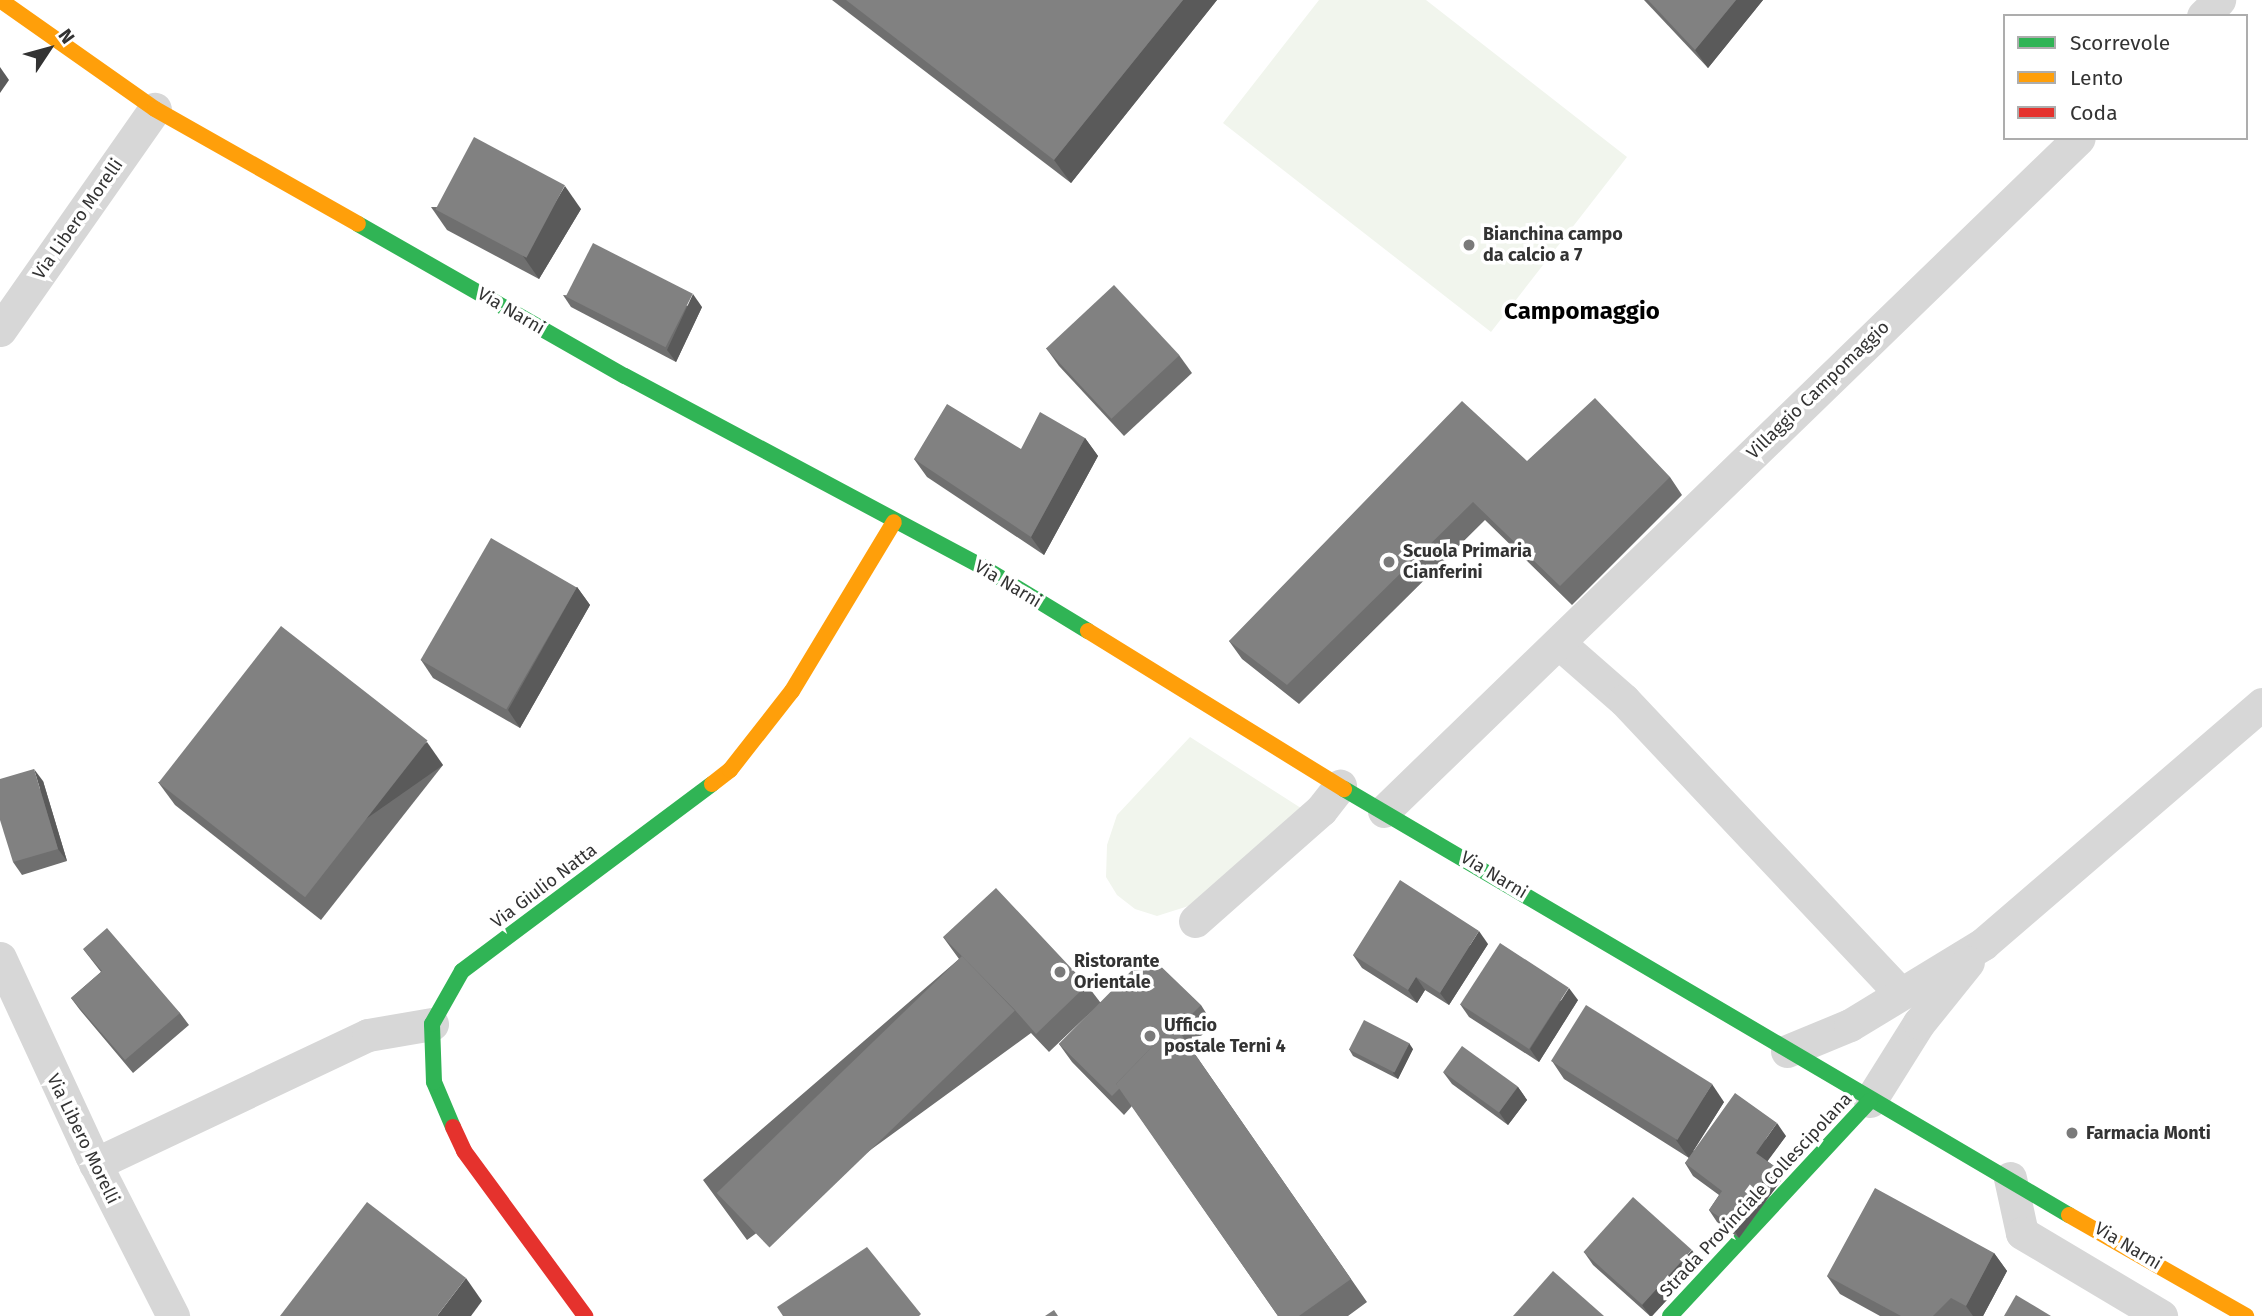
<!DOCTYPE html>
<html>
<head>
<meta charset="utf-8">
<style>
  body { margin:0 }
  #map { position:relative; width:2262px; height:1316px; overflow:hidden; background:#fff; font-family:"Fira Sans",sans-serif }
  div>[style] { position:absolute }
  .green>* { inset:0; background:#f1f5ed }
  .street>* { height:33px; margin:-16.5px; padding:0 16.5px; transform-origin:16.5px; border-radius:16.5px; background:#d7d7d7 }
  .fast>* { height:16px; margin:-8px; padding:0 8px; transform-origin:8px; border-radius:8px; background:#30b455 }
  .slow>* { height:16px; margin:-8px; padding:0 8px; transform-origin:8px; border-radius:8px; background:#ff9f0a }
  .jam>* { height:16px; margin:-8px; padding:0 8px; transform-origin:8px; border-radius:8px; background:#e5322d }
  .wall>* { inset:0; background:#6f6f6f }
  .shaded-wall>* { inset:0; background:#5a5a5a; transform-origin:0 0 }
  .building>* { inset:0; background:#818181; transform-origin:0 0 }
  .dots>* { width:19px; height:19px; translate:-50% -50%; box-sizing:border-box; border:4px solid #fff; border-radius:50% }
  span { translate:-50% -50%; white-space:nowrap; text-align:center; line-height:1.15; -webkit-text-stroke:7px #fff; paint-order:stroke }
  .street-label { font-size:18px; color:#333 }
  .poi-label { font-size:18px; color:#333; font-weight:700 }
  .left { translate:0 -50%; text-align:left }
  .district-label { font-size:24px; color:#000; font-weight:700 }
  .legend { position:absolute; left:2003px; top:14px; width:245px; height:126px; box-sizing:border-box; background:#fff; border:2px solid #adadad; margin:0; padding:9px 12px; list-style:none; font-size:21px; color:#333 }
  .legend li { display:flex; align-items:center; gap:14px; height:35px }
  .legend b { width:35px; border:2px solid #adadad }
  .north { position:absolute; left:14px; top:14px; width:70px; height:70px; -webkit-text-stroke:5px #fff; paint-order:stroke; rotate:54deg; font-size:19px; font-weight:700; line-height:28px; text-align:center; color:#333 }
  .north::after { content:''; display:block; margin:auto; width:24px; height:32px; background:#333; clip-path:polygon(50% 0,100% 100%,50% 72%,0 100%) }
</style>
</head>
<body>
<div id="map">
  <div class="green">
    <i style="clip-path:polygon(1319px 0,1426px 0,1627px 157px,1491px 332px,1223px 123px)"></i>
    <i style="clip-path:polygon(1190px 737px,1304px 810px,1198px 903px,1157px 916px,1135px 909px,1117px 895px,1106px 877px,1107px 845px,1117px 815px)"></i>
  </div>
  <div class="street">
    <i style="left:2203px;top:16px;width:23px;rotate:-45deg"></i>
    <i style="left:0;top:330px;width:270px;rotate:-55deg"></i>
    <i style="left:1560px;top:644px;width:85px;rotate:41.2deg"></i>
    <i style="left:1624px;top:700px;width:403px;rotate:46.7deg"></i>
    <i style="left:1384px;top:811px;width:967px;rotate:-44.08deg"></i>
    <i style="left:1195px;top:921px;width:168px;rotate:-41.4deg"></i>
    <i style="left:1321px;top:810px;width:31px;rotate:-52deg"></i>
    <i style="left:0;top:958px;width:217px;rotate:65.2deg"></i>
    <i style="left:91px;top:1155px;width:181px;rotate:63deg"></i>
    <i style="left:1787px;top:1051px;width:68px;rotate:-22.4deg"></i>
    <i style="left:1850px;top:1025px;width:156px;rotate:-31.3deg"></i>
    <i style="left:1983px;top:944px;width:368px;rotate:-40.7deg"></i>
    <i style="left:1870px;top:1101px;width:92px;rotate:-57.9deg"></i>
    <i style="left:1919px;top:1023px;width:78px;rotate:-51.2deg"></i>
    <i style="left:95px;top:1164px;width:302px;rotate:-25.3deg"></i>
    <i style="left:368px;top:1035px;width:65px;rotate:-9.8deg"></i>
    <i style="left:2010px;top:1178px;width:56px;rotate:77.7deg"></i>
    <i style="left:2022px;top:1233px;width:162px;rotate:30.8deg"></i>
  </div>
  <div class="fast">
    <i style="left:358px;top:224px;width:307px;rotate:29.7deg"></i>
    <i style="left:625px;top:376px;width:409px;rotate:28.1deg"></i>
    <i style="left:986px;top:569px;width:119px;rotate:31.3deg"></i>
    <i style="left:1344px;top:789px;width:841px;rotate:30.44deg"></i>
    <i style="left:453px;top:1127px;width:49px;rotate:-112.9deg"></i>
    <i style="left:434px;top:1082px;width:58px;rotate:-92deg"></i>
    <i style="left:432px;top:1024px;width:61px;rotate:-60.5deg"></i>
    <i style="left:462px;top:971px;width:312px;rotate:-36.8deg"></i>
    <i style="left:1670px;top:1316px;width:294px;rotate:-47.1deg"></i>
  </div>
  <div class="slow">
    <i style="left:0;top:0;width:189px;rotate:35.1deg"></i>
    <i style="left:155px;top:109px;width:233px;rotate:29.5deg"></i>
    <i style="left:1088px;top:631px;width:301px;rotate:31.7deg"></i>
    <i style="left:712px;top:784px;width:23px;rotate:-38deg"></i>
    <i style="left:730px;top:770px;width:100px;rotate:-51.9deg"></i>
    <i style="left:792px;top:691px;width:197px;rotate:-58.9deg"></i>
    <i style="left:2069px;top:1215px;width:204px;rotate:29.7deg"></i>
  </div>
  <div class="jam">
    <i style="left:453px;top:1127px;width:26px;rotate:65deg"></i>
    <i style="left:464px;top:1151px;width:205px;rotate:53.7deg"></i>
  </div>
  <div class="wall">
    <i style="clip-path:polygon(832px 0,1217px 0,1071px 183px)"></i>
    <i style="clip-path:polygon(1644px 0,1763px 0,1708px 68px)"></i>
    <i style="clip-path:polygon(431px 207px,581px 209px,539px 279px,447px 230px)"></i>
    <i style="clip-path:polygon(563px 295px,702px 307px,676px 362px,571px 307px)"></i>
    <i style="clip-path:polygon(1046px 348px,1179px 355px,1192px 373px,1124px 436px,1059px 366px)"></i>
    <i style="clip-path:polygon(1085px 438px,1098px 456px,1044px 555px,927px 477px,914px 459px,1021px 449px)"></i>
    <i style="clip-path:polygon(1527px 461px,1670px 477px,1682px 495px,1572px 605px,1485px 520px,1299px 704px,1242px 659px,1229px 641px)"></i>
    <i style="clip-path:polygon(577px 587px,590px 605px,520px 728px,433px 678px,421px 660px)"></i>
    <i style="clip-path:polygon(443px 765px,321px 920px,175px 805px,158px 782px)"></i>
    <i style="clip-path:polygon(43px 781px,67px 861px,22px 875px,13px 862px)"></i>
    <i style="clip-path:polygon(943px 937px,1087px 985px,1100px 1002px,1201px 1005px,1213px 1024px,1190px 1047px,1367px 1302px,1348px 1316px,1278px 1316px,1132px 1106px,1124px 1115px,1072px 1062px,1059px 1044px,1092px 1011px,1049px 1052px,1031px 1033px,747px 1240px,703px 1180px,959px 959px)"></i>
    <i style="clip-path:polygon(1488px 944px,1449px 1005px,1425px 990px,1417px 1003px,1362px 968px,1353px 955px)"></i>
    <i style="clip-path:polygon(83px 949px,180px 1013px,189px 1025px,133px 1073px,80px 1010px,71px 998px,101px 972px)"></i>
    <i style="clip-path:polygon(1578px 1000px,1539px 1062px,1469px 1017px,1460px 1004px)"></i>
    <i style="clip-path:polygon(1349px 1049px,1413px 1049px,1398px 1079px,1353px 1056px)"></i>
    <i style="clip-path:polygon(1552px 1061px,1724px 1102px,1693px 1151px,1786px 1136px,1767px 1161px,1774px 1166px,1782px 1179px,1739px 1238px,1717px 1222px,1709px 1210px,1719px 1195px,1693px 1176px,1685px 1163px,1689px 1158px,1564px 1079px)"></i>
    <i style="clip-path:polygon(1443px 1072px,1518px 1087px,1527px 1100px,1508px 1125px,1452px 1084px)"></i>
    <i style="clip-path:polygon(1584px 1252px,1701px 1263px,1652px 1316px,1650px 1316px,1593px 1265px)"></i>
    <i style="clip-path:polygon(1994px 1253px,2007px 1271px,1983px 1316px,1880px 1316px,1840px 1294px,1827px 1276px)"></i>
  </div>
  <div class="shaded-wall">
    <i style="clip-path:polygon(1183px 0,1217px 0,1071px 183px,1054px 160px)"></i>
    <i style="clip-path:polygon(1736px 0,1763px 0,1708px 68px,1695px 50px)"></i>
    <i style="clip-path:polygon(0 67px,9px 80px,0 93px)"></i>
    <i style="clip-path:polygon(565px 186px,581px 209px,539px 279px,523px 256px)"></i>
    <i style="clip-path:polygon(693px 294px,702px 307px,676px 362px,667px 350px)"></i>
    <i style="clip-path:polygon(1085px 438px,1098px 456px,1044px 555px,1031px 537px)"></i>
    <i style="clip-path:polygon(577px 587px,590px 605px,520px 728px,508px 710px)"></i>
    <i style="left:427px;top:742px;width:28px;height:197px;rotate:55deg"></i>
    <i style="clip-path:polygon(34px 769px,43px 781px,67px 861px,58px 849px)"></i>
    <i style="clip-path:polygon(1479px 931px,1488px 944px,1449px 1005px,1440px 993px)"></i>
    <i style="clip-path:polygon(1416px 977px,1425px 990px,1417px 1003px,1408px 990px)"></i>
    <i style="clip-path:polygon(1569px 988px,1578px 1000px,1539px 1062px,1530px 1049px)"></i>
    <i style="clip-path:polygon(1409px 1043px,1413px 1049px,1398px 1079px,1393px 1073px)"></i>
    <i style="clip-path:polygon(1712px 1084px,1724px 1102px,1689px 1158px,1676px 1140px)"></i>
    <i style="clip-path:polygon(1518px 1087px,1527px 1100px,1508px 1125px,1499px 1112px)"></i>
    <i style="clip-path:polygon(1777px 1123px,1786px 1136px,1764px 1166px,1756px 1153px)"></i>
    <i style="clip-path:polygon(1774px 1166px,1782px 1179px,1739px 1238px,1731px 1225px)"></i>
    <i style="clip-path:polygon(1692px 1250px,1701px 1263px,1652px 1316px,1650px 1316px,1642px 1305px)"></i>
    <i style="clip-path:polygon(1994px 1253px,2007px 1271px,1983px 1316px,1973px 1316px,1966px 1306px)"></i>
    <i style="clip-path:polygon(466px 1278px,482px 1301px,471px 1316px,437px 1316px)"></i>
  </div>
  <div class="building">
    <i style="clip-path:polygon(846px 0,1183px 0,1054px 160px)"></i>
    <i style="clip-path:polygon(1648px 0,1736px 0,1695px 50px)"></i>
    <i style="left:474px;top:137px;width:103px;height:82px;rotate:28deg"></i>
    <i style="left:593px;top:243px;width:112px;height:60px;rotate:27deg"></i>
    <i style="left:1114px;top:285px;width:96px;height:93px;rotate:47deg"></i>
    <i style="clip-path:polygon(1595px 398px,1670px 477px,1560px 586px,1473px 502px,1287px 685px,1229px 641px,1462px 401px,1527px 461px)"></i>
    <i style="clip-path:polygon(947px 404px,1021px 449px,1040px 412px,1085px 438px,1031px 537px,914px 459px)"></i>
    <i style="left:491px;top:538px;width:99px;height:141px;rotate:30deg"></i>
    <i style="left:281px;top:626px;width:186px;height:199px;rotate:38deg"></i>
    <i style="clip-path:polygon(34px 769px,58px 849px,13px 862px,0 820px,0 779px)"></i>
    <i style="clip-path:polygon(1400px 880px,1479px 931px,1440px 993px,1416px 977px,1408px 990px,1353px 955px)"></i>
    <i style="clip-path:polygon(996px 888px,1087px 985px,1036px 1034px,1015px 1010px,943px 937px)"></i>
    <i style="clip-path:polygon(107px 928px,180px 1013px,125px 1060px,71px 998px,102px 971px,83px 949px)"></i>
    <i style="left:1500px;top:943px;width:82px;height:73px;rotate:33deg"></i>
    <i style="clip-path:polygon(1148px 954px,1201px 1005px,1177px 1029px,1174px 1024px,1116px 1084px,1120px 1088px,1112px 1096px,1059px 1044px)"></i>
    <i style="left:962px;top:956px;width:76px;height:341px;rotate:46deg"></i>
    <i style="left:1586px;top:1005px;width:149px;height:66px;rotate:32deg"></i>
    <i style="left:1364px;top:1020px;width:51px;height:33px;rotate:27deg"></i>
    <i style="clip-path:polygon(1174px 1024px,1351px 1279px,1299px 1316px,1278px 1316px,1116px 1084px)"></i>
    <i style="left:1462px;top:1046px;width:69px;height:32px;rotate:36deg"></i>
    <i style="clip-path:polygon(1735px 1093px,1777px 1123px,1756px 1153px,1774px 1166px,1731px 1225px,1709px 1210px,1722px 1191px,1685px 1163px)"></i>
    <i style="clip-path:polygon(1875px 1188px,1994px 1253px,1966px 1306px,1951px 1298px,1933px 1316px,1901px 1316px,1827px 1276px)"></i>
    <i style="left:1633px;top:1197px;width:79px;height:74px;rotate:42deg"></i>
    <i style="clip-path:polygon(367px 1202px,466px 1278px,437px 1316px,280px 1316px)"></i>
    <i style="clip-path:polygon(867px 1247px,921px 1314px,919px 1316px,783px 1316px,777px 1307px)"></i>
    <i style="clip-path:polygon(1553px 1271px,1604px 1316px,1513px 1316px)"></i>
    <i style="clip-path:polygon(2016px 1295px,2051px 1316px,2004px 1316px)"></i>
    <i style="clip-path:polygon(1054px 1310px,1058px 1316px,1045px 1316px)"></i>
  </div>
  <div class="dots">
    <i style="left:1469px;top:245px;background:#7a7a7a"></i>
    <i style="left:1389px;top:562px;background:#7a7a7a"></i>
    <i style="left:1060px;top:972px;background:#7a7a7a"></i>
    <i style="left:1150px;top:1036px;background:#7a7a7a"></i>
    <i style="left:2072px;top:1133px;background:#7a7a7a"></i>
  </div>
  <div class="street-label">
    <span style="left:78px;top:219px;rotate:-55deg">Via Libero Morelli</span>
    <span style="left:511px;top:311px;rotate:30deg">Via Narni</span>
    <span style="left:1818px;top:390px;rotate:-44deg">Villaggio Campomaggio</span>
    <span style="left:1008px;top:584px;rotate:31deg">Via Narni</span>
    <span style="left:1494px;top:875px;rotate:31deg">Via Narni</span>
    <span style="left:544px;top:886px;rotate:-37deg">Via Giulio Natta</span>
    <span style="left:83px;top:1139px;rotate:64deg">Via Libero Morelli</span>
    <span style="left:1756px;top:1195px;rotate:-47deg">Strada Provinciale Collescipolana</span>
    <span style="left:2128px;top:1246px;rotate:31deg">Via Narni</span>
  </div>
  <div class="poi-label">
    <span class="left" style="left:1483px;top:245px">Bianchina campo<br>da calcio a 7</span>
    <span class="left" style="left:1403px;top:562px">Scuola Primaria<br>Cianferini</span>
    <span class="left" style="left:1074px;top:972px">Ristorante<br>Orientale</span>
    <span class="left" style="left:1164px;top:1036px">Ufficio<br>postale Terni 4</span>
    <span class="left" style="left:2086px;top:1133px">Farmacia Monti</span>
  </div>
  <div class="district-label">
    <span style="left:1582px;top:312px">Campomaggio</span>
  </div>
  <ul class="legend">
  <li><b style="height:9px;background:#30b455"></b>Scorrevole</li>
  <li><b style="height:9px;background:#ff9f0a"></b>Lento</li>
  <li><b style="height:9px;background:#e5322d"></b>Coda</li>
  </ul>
  <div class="north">N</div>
</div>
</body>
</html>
